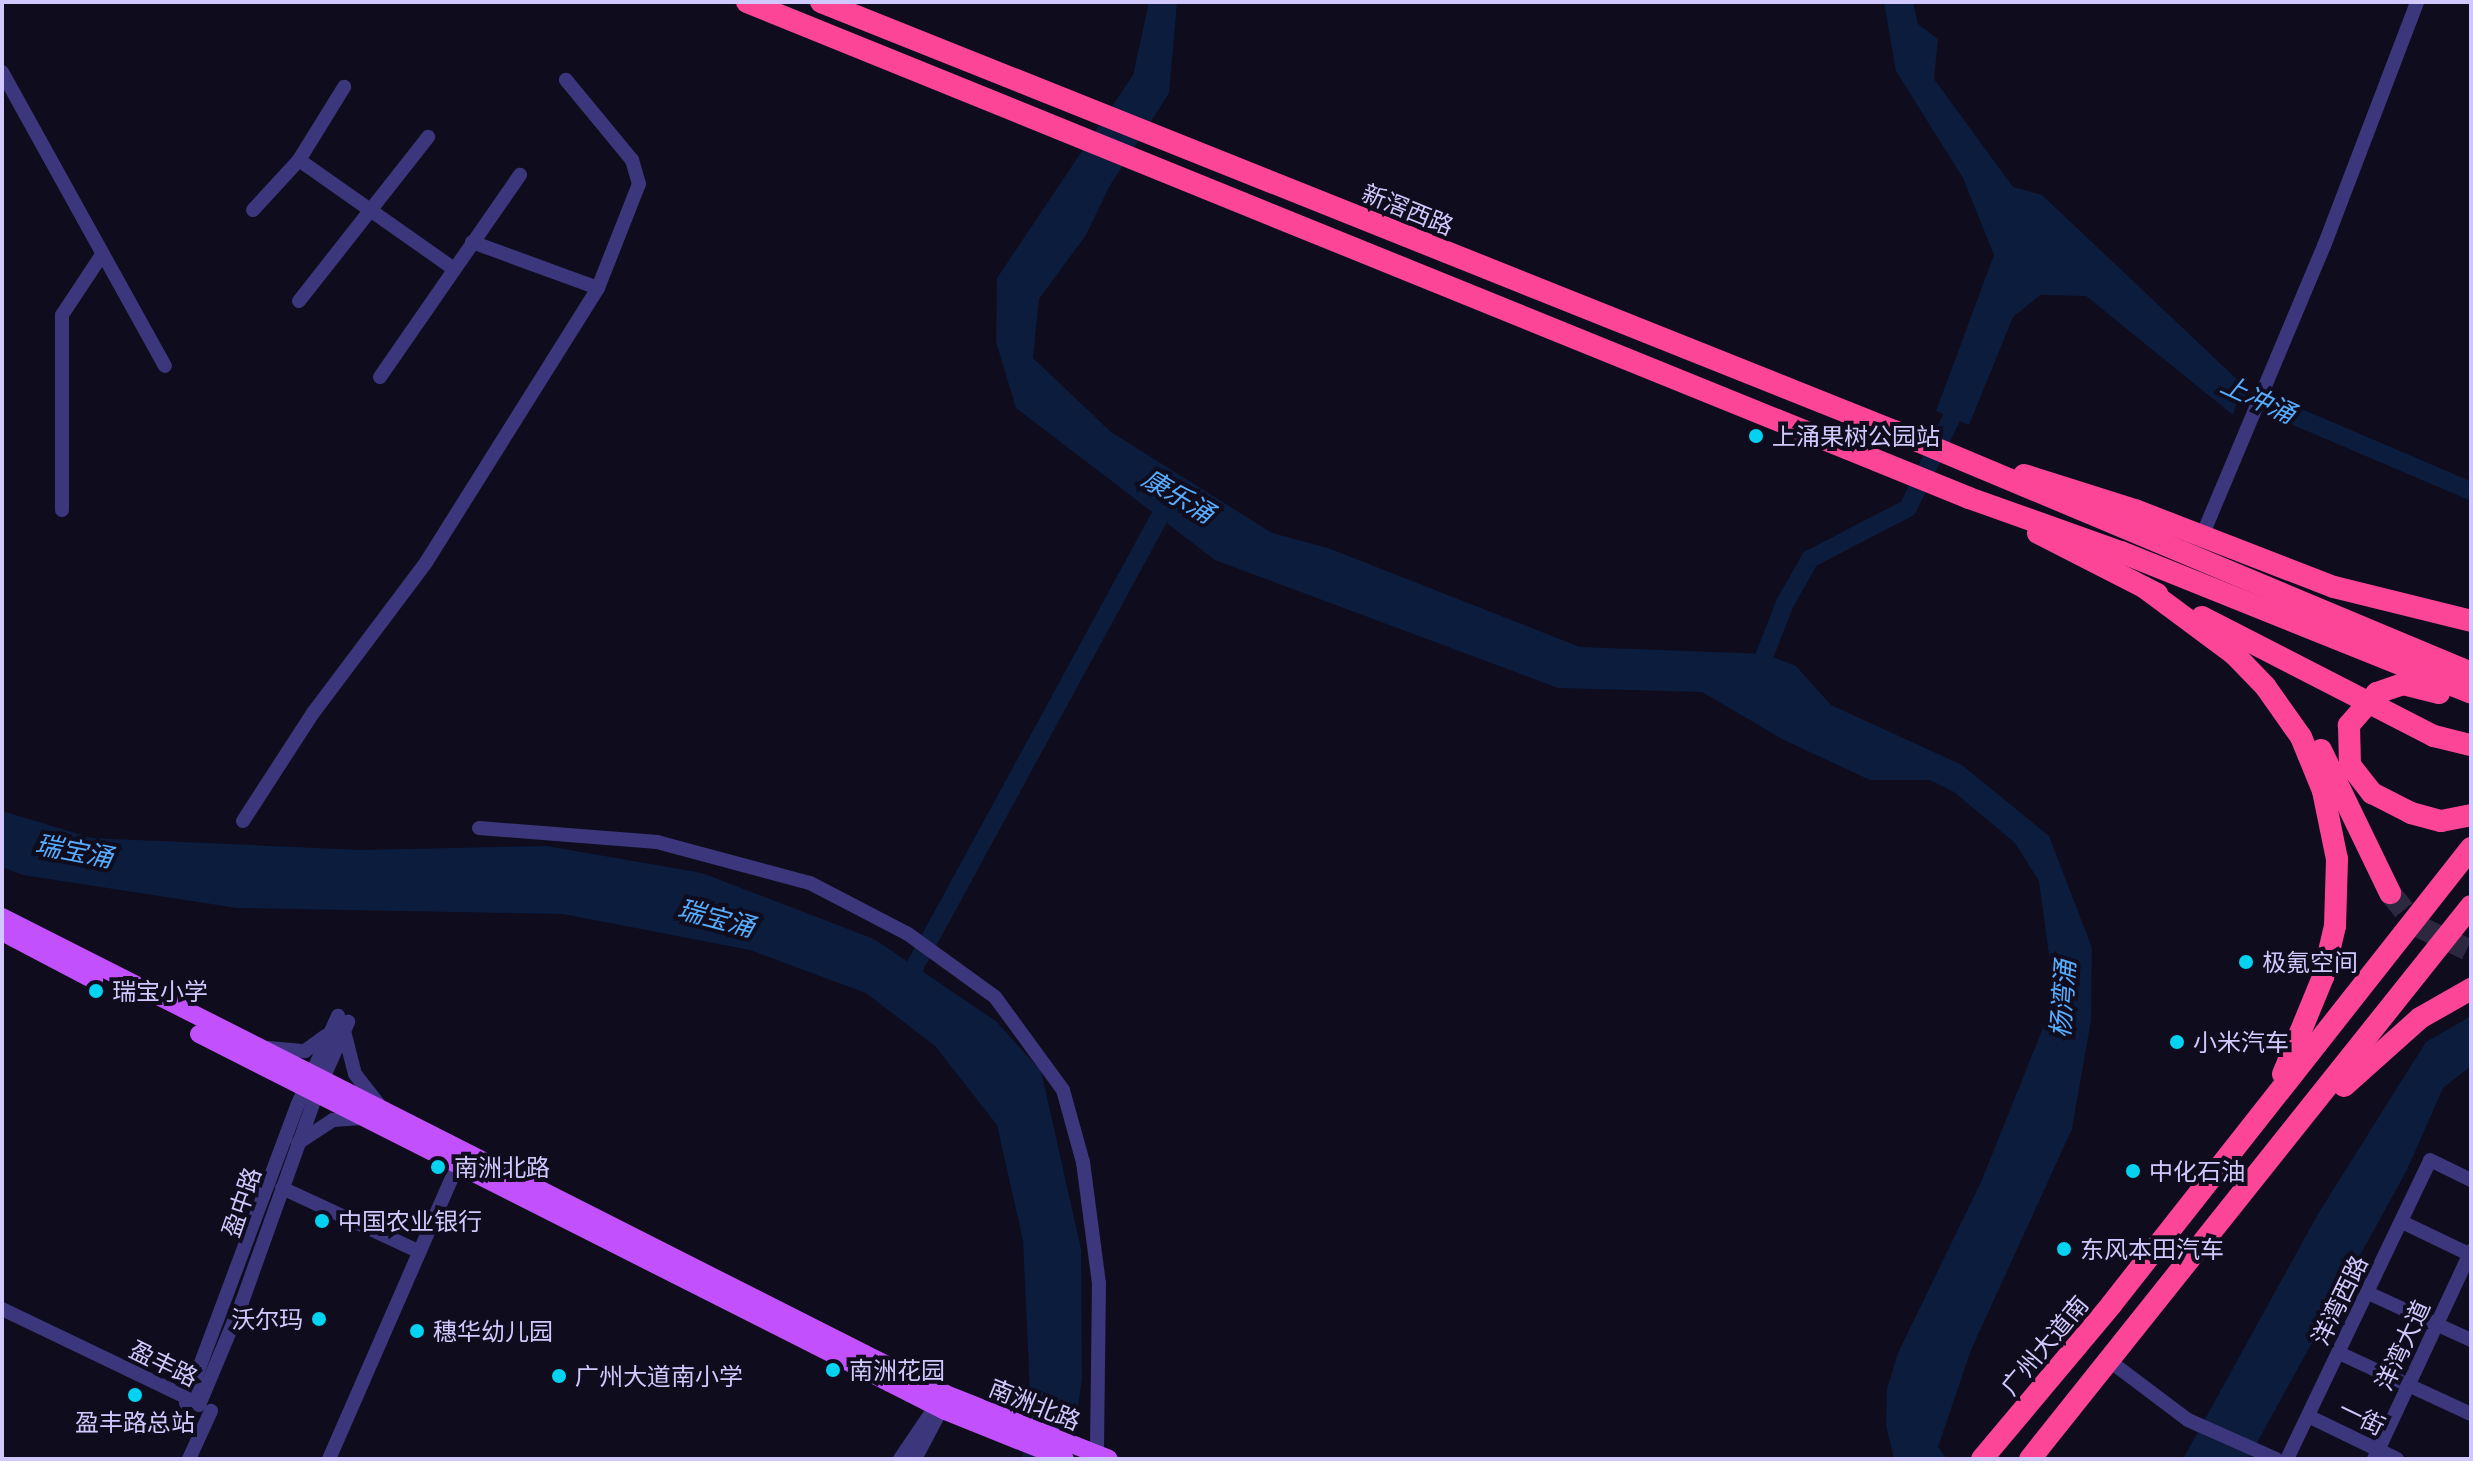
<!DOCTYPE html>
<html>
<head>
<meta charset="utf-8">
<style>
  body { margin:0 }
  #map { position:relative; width:2473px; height:1461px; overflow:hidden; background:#0f0c1d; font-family:Manrope,"Noto Sans SC",sans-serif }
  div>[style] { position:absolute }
  .water>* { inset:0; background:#0b1c3d }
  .river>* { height:18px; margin:-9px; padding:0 9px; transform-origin:9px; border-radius:9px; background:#0b1c3d }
  .highway-tunnel>* { height:22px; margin-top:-11px; transform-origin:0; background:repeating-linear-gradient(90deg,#2c283f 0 22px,transparent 0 33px) }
  .minor>* { height:14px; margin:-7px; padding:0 7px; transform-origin:7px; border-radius:7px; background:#3c377c }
  .major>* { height:18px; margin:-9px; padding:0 9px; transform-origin:9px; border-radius:9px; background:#c251fd }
  .highway>* { height:22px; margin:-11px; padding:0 11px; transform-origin:11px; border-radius:11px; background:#fd4598 }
  .dots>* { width:22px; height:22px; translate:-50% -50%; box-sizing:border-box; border:4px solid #0f0c1d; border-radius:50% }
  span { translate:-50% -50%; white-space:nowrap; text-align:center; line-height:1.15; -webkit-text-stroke:8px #0f0c1d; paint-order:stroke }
  .street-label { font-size:24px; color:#d1c9fe }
  .poi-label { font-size:24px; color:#d1c9fe }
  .left { translate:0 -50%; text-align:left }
  .right { translate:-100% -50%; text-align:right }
  .water-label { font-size:26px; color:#58acfd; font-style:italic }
  .frame { position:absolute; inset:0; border:4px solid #d1c9fe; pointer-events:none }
</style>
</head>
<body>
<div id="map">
  <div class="water">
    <i style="clip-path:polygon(1149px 2px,1177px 2px,1169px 93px,1109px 187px,1086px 235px,1039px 299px,1033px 358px,1111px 432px,1272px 533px,1328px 548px,1580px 647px,1765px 654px,1796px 666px,1831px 705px,1962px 765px,2049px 836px,2092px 948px,2091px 1020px,2072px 1129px,1971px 1350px,1938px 1447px,1947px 1459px,1894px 1459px,1886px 1425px,1887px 1389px,1898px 1353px,1981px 1182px,2055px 998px,2039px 881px,2015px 843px,1954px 792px,1930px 780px,1870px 780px,1784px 740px,1702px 692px,1558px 688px,1215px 560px,1016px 408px,996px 342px,997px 278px,1133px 75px)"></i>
    <i style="clip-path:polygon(1884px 2px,1913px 2px,1918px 24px,1938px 39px,1934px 79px,2013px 187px,2042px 195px,2242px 384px,2233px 415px,2086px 296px,2040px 295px,2013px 317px,1969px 425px,1936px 411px,1994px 255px,1963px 178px,1896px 71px)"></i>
    <i style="clip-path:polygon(2px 811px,92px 838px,361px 850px,547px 846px,702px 873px,874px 939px,996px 1021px,1041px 1071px,1081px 1249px,1082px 1379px,1070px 1459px,1022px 1459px,1030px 1393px,1023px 1240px,997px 1125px,935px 1046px,866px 993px,750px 950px,563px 914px,237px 908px,23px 875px,2px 867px)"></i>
    <i style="clip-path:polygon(2471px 1016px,2471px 1066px,2443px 1088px,2407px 1170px,2248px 1459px,2183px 1459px,2318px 1214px,2402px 1080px,2426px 1042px)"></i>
  </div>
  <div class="river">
    <i style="left:2220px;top:384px;width:273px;rotate:23.1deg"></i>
    <i style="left:1756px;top:677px;width:79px;rotate:-68.6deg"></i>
    <i style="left:1785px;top:603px;width:51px;rotate:-60.4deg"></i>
    <i style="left:1810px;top:559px;width:110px;rotate:-27.5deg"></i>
    <i style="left:1908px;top:508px;width:122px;rotate:-64.3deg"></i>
    <i style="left:912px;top:991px;width:25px;rotate:-83deg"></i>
    <i style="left:915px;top:966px;width:533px;rotate:-61.42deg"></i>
  </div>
  <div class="highway-tunnel">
    <i style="left:2390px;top:893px;width:43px;rotate:50.7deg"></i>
    <i style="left:2417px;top:926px;width:60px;rotate:24.8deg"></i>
  </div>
  <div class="minor">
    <i style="left:2px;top:72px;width:336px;rotate:61deg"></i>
    <i style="left:299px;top:160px;width:189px;rotate:35.1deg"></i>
    <i style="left:253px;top:210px;width:68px;rotate:-47.4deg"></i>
    <i style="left:299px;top:160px;width:86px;rotate:-58.3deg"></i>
    <i style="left:472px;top:242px;width:134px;rotate:20.1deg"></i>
    <i style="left:299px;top:301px;width:209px;rotate:-51.8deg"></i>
    <i style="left:380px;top:377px;width:246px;rotate:-55.3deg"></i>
    <i style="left:62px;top:510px;width:195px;rotate:-90deg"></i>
    <i style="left:62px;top:315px;width:71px;rotate:-56.5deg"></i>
    <i style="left:2202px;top:536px;width:315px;rotate:-67.2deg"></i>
    <i style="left:2324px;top:246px;width:261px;rotate:-69.1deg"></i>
    <i style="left:243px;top:821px;width:129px;rotate:-57.1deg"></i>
    <i style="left:313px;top:713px;width:186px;rotate:-53.1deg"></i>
    <i style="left:425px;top:564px;width:326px;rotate:-57.9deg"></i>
    <i style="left:598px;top:288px;width:112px;rotate:-68.5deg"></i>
    <i style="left:639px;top:184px;width:25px;rotate:-106deg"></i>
    <i style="left:632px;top:160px;width:104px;rotate:-129.5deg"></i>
    <i style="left:479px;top:828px;width:179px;rotate:4.5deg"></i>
    <i style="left:657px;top:842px;width:158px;rotate:15deg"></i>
    <i style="left:810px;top:883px;width:110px;rotate:27.5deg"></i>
    <i style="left:908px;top:934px;width:107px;rotate:35.9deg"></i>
    <i style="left:995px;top:997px;width:115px;rotate:53.8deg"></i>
    <i style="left:1063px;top:1090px;width:75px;rotate:74.5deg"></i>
    <i style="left:1083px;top:1162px;width:122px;rotate:82.5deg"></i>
    <i style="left:1099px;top:1283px;width:176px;rotate:90.7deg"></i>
    <i style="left:344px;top:1031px;width:44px;rotate:75.7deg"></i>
    <i style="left:355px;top:1074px;width:37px;rotate:52deg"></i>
    <i style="left:269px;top:1048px;width:36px;rotate:5deg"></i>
    <i style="left:305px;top:1051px;width:26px;rotate:-36deg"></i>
    <i style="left:298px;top:1143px;width:42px;rotate:-33.3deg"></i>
    <i style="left:333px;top:1120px;width:28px;rotate:-4deg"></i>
    <i style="left:282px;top:1188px;width:150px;rotate:24.9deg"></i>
    <i style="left:2402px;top:1222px;width:76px;rotate:25.6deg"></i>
    <i style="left:2368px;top:1293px;width:113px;rotate:24.5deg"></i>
    <i style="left:2px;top:1309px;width:215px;rotate:25.6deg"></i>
    <i style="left:2339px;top:1353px;width:145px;rotate:24.8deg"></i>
    <i style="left:2111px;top:1362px;width:96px;rotate:37deg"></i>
    <i style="left:2188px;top:1420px;width:96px;rotate:23.9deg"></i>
    <i style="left:186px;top:1403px;width:319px;rotate:-69.5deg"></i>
    <i style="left:298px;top:1104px;width:97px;rotate:-65.6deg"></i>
    <i style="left:199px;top:1405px;width:112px;rotate:-67.3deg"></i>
    <i style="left:242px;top:1302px;width:223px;rotate:-70.3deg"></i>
    <i style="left:317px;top:1092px;width:77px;rotate:-66.1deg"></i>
    <i style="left:2308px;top:1416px;width:99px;rotate:25.8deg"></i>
    <i style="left:189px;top:1459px;width:53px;rotate:-65.4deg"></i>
    <i style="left:329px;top:1459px;width:322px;rotate:-66.4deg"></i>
    <i style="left:900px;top:1459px;width:71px;rotate:-55.9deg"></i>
    <i style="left:915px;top:1459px;width:64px;rotate:-62.2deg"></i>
    <i style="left:2287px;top:1459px;width:331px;rotate:-64.4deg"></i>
    <i style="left:2430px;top:1160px;width:46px;rotate:26deg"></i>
    <i style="left:2374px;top:1459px;width:230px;rotate:-65deg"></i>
  </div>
  <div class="major">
    <i style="left:2px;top:917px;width:967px;rotate:26.86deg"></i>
    <i style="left:865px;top:1354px;width:90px;rotate:26.3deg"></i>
    <i style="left:946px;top:1394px;width:175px;rotate:21.7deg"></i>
    <i style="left:2px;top:932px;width:104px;rotate:27.6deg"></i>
    <i style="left:199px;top:1034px;width:836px;rotate:26.81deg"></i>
    <i style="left:945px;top:1411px;width:129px;rotate:21.8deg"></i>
  </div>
  <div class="highway">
    <i style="left:747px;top:2px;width:1319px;rotate:22.09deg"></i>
    <i style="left:1969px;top:498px;width:161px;rotate:19.6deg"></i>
    <i style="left:2121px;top:552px;width:377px;rotate:21.9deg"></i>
    <i style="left:821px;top:2px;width:1156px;rotate:21.79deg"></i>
    <i style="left:1894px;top:431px;width:626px;rotate:22.75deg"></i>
    <i style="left:2024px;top:475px;width:116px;rotate:17.5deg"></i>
    <i style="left:2135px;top:510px;width:213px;rotate:21.2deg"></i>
    <i style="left:2334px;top:587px;width:141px;rotate:13.9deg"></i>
    <i style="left:2038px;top:533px;width:134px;rotate:27.1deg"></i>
    <i style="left:2145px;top:588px;width:111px;rotate:36.6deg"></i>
    <i style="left:2234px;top:654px;width:45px;rotate:45.9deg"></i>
    <i style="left:2265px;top:686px;width:62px;rotate:54.8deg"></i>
    <i style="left:2301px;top:737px;width:58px;rotate:67.8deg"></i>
    <i style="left:2323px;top:791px;width:69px;rotate:78.4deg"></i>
    <i style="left:2337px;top:859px;width:67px;rotate:91.7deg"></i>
    <i style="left:2335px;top:926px;width:52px;rotate:103.2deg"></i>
    <i style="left:2323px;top:977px;width:105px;rotate:112.4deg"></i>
    <i style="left:2202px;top:617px;width:261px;rotate:27.2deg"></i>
    <i style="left:2434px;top:736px;width:38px;rotate:14deg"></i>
    <i style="left:2439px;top:693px;width:37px;rotate:-166deg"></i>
    <i style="left:2403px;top:684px;width:28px;rotate:161deg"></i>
    <i style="left:2377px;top:693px;width:43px;rotate:131.2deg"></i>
    <i style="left:2349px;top:725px;width:40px;rotate:88.6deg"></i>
    <i style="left:2350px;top:765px;width:36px;rotate:52deg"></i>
    <i style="left:2372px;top:793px;width:44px;rotate:27.1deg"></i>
    <i style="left:2411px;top:813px;width:31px;rotate:15deg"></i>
    <i style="left:2441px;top:821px;width:31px;rotate:-11deg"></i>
    <i style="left:2321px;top:750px;width:159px;rotate:64.2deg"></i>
    <i style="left:2344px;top:1086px;width:102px;rotate:-41.8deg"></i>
    <i style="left:2420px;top:1018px;width:59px;rotate:-29.6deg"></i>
    <i style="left:1982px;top:1459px;width:201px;rotate:-50deg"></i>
    <i style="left:2111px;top:1305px;width:582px;rotate:-51.77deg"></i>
    <i style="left:2030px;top:1459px;width:707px;rotate:-51.43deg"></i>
  </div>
  <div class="dots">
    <i style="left:1756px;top:436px;background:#03d2f1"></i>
    <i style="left:2246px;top:962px;background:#03d2f1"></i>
    <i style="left:96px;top:991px;background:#03d2f1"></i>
    <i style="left:2177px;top:1042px;background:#03d2f1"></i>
    <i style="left:438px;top:1167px;background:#03d2f1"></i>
    <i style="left:2133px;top:1171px;background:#03d2f1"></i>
    <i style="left:322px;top:1221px;background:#03d2f1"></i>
    <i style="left:2064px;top:1249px;background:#03d2f1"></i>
    <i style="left:319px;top:1319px;background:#03d2f1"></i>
    <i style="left:417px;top:1331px;background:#03d2f1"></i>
    <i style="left:833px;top:1370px;background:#03d2f1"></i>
    <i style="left:559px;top:1376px;background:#03d2f1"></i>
    <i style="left:135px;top:1395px;background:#03d2f1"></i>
  </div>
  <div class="street-label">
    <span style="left:1408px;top:209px;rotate:22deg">新滘西路</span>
    <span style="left:241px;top:1202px;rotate:-71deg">盈中路</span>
    <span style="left:2339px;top:1300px;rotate:-64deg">洋湾西路</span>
    <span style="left:2044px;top:1345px;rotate:-50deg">广州大道南</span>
    <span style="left:2402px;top:1345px;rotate:-65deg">洋湾大道</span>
    <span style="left:164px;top:1363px;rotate:26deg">盈丰路</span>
    <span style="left:1035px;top:1404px;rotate:22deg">南洲北路</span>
    <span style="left:2362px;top:1417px;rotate:26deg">一街</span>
  </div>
  <div class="poi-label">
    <span class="left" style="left:1772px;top:436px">上涌果树公园站</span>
    <span class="left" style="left:2262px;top:962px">极氪空间</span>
    <span class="left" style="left:112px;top:991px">瑞宝小学</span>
    <span class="left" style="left:2193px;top:1042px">小米汽车</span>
    <span class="left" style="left:454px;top:1167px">南洲北路</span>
    <span class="left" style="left:2149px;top:1171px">中化石油</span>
    <span class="left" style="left:338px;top:1221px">中国农业银行</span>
    <span class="left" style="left:2080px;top:1249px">东风本田汽车</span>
    <span class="right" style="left:303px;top:1319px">沃尔玛</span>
    <span class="left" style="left:433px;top:1331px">穗华幼儿园</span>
    <span class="left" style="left:849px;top:1370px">南洲花园</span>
    <span class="left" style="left:575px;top:1376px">广州大道南小学</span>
    <span style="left:135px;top:1422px">盈丰路总站</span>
  </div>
  <div class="water-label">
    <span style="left:2258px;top:399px;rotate:25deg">上冲涌</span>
    <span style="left:1178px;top:496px;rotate:31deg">康乐涌</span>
    <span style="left:74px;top:851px;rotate:11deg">瑞宝涌</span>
    <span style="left:716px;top:918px;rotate:15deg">瑞宝涌</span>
    <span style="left:2063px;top:999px;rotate:-86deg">杨湾涌</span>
  </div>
  <div class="frame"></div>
</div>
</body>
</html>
